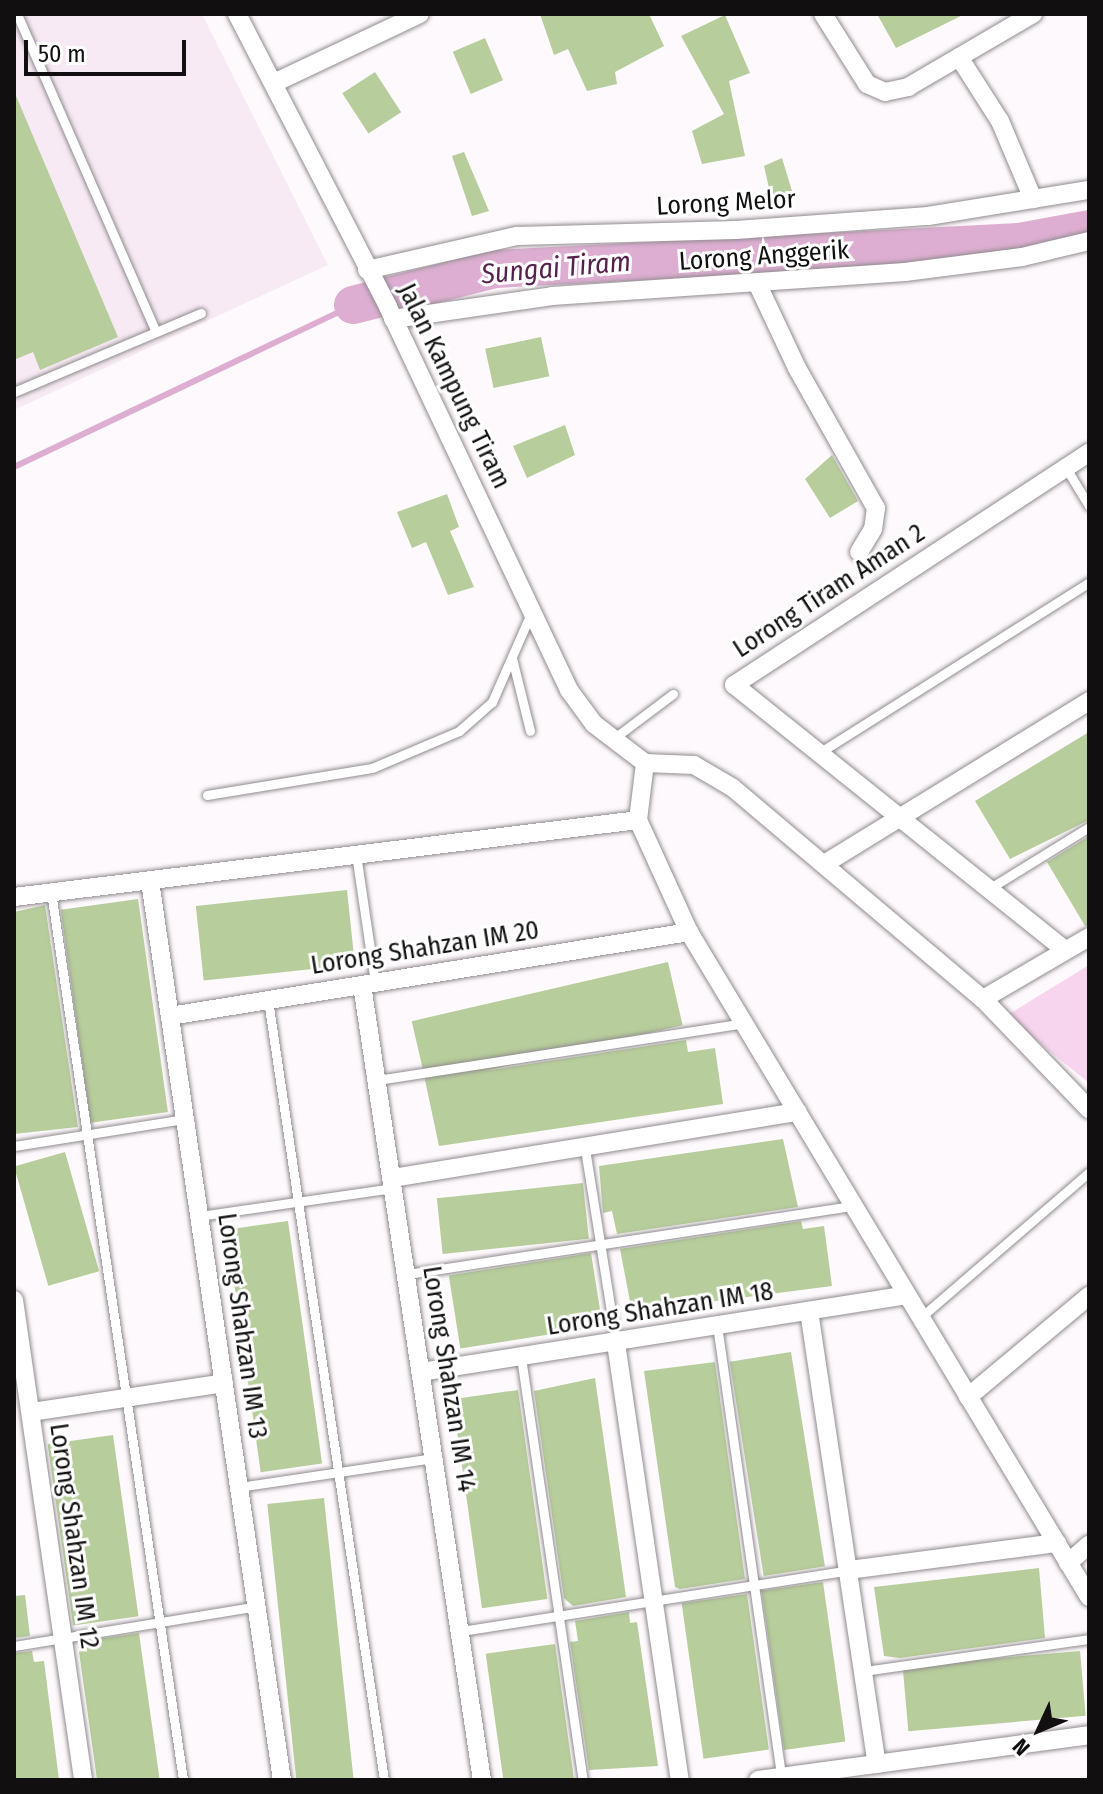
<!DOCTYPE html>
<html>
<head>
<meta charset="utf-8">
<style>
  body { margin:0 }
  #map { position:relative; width:1103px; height:1794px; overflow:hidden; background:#fef9fd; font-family:"Fira Sans Condensed",sans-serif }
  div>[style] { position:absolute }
  .built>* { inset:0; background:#f7eaf4 }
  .green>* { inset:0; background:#f8d5ef }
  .stream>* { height:6px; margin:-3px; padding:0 3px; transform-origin:3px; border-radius:3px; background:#ddaed1 }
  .river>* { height:38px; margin:-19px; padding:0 19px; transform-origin:19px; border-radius:19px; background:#ddaed1 }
  .building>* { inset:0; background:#b7cd9b; transform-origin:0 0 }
  .roads { filter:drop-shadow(0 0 2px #908b8f) drop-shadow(0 0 2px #908b8f) }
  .service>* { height:9px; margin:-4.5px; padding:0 4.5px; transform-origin:4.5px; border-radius:4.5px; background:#fff }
  .minor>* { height:18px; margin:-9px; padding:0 9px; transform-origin:9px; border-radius:9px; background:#fff }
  span { translate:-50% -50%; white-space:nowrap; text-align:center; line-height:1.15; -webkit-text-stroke:6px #fff; paint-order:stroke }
  .street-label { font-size:26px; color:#110f10 }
  .water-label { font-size:28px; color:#561f4c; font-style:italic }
  .frame { position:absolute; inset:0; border:16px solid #110f10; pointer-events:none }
  .north { position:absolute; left:999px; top:1690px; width:80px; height:80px; -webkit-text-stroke:6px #fff; paint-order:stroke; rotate:226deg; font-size:22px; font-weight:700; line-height:32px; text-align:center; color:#110f10 }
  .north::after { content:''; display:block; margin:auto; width:28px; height:36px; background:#110f10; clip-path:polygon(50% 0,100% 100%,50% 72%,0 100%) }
  .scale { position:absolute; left:24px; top:40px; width:162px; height:36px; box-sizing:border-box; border:4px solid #110f10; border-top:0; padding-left:10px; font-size:24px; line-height:28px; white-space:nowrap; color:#110f10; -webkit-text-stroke:6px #fff; paint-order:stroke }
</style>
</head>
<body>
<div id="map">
  <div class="built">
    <i style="clip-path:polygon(14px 14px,202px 14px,328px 265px,14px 410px)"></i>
  </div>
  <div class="green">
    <i style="clip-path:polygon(1089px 965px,1089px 1083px,1006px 1016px)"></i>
  </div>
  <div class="stream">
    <i style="left:14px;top:467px;width:376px;rotate:-25.5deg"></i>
  </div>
  <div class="river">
    <i style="left:353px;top:305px;width:146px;rotate:-14.2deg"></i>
    <i style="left:495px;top:269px;width:525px;rotate:-2.95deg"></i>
    <i style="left:1019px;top:242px;width:71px;rotate:-10.5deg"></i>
  </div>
  <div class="building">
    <i style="clip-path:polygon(540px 14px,649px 14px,664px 46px,615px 72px,617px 84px,587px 91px,568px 49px,554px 55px)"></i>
    <i style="clip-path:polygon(877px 14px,965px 14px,896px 48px)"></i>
    <i style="clip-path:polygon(725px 15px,750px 73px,729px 81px,745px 156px,702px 164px,692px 131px,724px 114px,681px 36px)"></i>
    <i style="left:485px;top:38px;width:46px;height:35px;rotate:67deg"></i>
    <i style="left:375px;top:72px;width:48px;height:39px;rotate:57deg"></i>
    <i style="clip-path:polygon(14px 91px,118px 337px,40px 370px,33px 352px,14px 360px)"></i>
    <i style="clip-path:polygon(464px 152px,489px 211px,472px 216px,452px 156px)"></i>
    <i style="clip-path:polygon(782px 158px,792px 191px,771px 197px,764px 166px)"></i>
    <i style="left:541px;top:337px;width:40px;height:57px;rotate:78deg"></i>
    <i style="clip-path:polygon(565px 425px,575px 455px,527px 478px,513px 446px)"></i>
    <i style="clip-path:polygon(832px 455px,858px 501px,830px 518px,805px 479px)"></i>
    <i style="clip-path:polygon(447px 494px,459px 527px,450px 531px,474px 587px,448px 595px,426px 542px,412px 548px,397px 512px)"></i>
    <i style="clip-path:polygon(1089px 732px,1089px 820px,1010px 859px,975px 801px)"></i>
    <i style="clip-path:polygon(1089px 836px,1089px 925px,1085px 926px,1047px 862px)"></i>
    <i style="left:347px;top:890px;width:75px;height:152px;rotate:84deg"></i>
    <i style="left:138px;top:899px;width:215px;height:78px;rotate:82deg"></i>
    <i style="clip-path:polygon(45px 905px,78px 1127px,14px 1134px,14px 912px)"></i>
    <i style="left:668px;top:962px;width:65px;height:263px;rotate:77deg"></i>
    <i style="clip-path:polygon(686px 1040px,688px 1052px,715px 1048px,723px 1104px,439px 1146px,425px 1080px)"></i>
    <i style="clip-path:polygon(783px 1139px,798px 1207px,617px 1234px,612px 1211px,603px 1213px,599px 1166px)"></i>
    <i style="left:65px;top:1152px;width:124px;height:53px;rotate:74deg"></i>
    <i style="left:583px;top:1183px;width:56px;height:147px;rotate:84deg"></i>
    <i style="left:288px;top:1221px;width:245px;height:62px;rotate:82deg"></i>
    <i style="clip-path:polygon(801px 1221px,803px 1229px,824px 1226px,832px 1286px,632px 1312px,620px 1249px)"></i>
    <i style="left:591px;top:1253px;width:74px;height:144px;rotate:81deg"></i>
    <i style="left:791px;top:1352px;width:217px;height:62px;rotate:81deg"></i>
    <i style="clip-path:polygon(715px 1362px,745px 1579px,680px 1589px,675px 1587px,644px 1371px)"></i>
    <i style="clip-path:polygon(595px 1378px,626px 1597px,573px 1606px,564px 1598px,534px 1391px)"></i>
    <i style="left:518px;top:1390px;width:211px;height:66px;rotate:82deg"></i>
    <i style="left:113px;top:1435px;width:183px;height:66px;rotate:82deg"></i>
    <i style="left:324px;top:1498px;width:283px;height:57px;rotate:84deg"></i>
    <i style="clip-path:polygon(1039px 1568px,1045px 1638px,900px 1658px,884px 1656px,874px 1587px)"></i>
    <i style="left:823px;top:1582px;width:161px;height:62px;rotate:82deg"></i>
    <i style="left:747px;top:1594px;width:157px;height:66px;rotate:82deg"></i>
    <i style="clip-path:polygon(25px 1595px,30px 1636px,14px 1638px,14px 1596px)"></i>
    <i style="clip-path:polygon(629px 1612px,630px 1623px,637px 1622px,658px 1766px,589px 1770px,570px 1642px,578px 1641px,575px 1621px)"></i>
    <i style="left:139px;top:1633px;width:148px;height:62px;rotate:82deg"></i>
    <i style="left:555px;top:1644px;width:137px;height:70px;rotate:82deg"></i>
    <i style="clip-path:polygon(32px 1651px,34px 1662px,44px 1661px,59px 1780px,14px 1780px,14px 1653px)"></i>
    <i style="left:1080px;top:1651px;width:65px;height:178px;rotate:85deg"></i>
  </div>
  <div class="roads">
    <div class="service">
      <i style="left:17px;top:14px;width:347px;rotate:66.4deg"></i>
      <i style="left:14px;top:392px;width:203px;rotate:-22.9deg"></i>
      <i style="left:1066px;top:468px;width:44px;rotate:58.8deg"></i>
      <i style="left:512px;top:658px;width:75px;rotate:76.1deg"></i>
      <i style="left:613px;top:739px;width:75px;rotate:-36.9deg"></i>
      <i style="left:819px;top:753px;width:320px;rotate:-32.3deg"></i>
      <i style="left:207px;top:795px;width:167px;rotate:-9.3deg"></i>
      <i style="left:372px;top:768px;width:95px;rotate:-23deg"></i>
      <i style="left:459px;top:731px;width:44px;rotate:-41.3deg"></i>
      <i style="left:492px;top:702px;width:97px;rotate:-66.3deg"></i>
      <i style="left:356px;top:854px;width:130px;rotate:81.6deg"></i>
      <i style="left:987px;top:890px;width:120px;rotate:-31.7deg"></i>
      <i style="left:51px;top:892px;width:898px;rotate:81.54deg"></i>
      <i style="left:268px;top:1000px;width:789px;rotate:81.54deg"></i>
      <i style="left:377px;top:1080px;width:371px;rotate:-8.8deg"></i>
      <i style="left:14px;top:1146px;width:172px;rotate:-9deg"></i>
      <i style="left:585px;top:1149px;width:196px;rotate:80.9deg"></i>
      <i style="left:199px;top:1216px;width:197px;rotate:-8.2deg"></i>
      <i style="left:407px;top:1274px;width:450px;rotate:-8.7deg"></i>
      <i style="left:920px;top:1318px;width:223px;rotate:-40.8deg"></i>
      <i style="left:717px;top:1325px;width:457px;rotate:81.9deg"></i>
      <i style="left:521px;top:1357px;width:428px;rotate:81.7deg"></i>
      <i style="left:239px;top:1487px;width:197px;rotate:-8.5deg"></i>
      <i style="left:461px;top:1631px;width:393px;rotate:-8.9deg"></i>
      <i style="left:14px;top:1646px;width:247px;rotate:-9.3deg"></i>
      <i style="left:864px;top:1671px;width:227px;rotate:-8.1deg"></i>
    </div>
    <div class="minor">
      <i style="left:237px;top:14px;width:330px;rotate:62.7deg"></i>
      <i style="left:388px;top:307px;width:424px;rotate:64.7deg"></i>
      <i style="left:569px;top:690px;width:42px;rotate:53.7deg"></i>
      <i style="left:594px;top:724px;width:64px;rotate:37.4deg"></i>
      <i style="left:823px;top:14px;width:83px;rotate:57.8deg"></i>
      <i style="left:867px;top:84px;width:20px;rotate:24deg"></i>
      <i style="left:885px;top:92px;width:24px;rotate:-12deg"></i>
      <i style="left:908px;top:87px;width:145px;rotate:-30.3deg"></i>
      <i style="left:959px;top:57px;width:76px;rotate:57.4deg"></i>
      <i style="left:1000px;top:121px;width:85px;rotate:67.1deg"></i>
      <i style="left:274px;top:83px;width:161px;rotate:-25.3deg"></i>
      <i style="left:367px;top:270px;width:154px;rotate:-12.8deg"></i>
      <i style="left:517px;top:236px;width:219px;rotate:-1.6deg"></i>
      <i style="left:736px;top:230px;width:193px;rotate:-4.2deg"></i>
      <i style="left:928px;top:216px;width:163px;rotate:-9.2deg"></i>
      <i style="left:757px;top:283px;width:94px;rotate:64.8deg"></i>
      <i style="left:797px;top:368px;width:161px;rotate:60.6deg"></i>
      <i style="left:876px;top:508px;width:21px;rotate:98deg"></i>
      <i style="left:873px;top:529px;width:27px;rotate:121deg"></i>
      <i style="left:393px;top:319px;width:161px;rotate:-8.2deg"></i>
      <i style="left:552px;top:296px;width:354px;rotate:-3.9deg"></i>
      <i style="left:905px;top:272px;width:118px;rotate:-7.3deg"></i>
      <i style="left:1022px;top:257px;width:69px;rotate:-13.4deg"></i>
      <i style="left:645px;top:763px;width:57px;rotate:97deg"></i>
      <i style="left:638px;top:820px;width:123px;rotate:65.5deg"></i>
      <i style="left:689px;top:932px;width:776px;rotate:58.97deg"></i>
      <i style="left:645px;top:763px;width:49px;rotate:2.3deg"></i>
      <i style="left:694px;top:765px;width:45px;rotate:30.5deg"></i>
      <i style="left:733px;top:788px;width:327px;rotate:40.2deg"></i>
      <i style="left:983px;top:999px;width:153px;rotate:46.1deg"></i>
      <i style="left:826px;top:863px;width:309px;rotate:-31.6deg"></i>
      <i style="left:150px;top:881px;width:909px;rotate:81.65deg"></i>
      <i style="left:14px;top:897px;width:629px;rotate:-7.03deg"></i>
      <i style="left:1065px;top:950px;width:424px;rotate:-141.3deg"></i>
      <i style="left:734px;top:685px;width:424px;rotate:-33.2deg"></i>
      <i style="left:362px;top:985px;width:804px;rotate:81.42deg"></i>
      <i style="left:983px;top:999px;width:123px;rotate:-30.3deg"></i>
      <i style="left:170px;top:1016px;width:526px;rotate:-9.19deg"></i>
      <i style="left:393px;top:1178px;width:410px;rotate:-9.3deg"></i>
      <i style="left:14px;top:1300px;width:485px;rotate:81.8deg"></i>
      <i style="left:809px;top:1311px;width:458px;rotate:81.5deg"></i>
      <i style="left:616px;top:1343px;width:442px;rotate:81.7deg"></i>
      <i style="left:421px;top:1372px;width:491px;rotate:-9deg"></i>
      <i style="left:968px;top:1397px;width:158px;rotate:-39.9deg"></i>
      <i style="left:31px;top:1412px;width:195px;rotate:-8.5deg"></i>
      <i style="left:1068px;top:1563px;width:28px;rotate:-41deg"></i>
      <i style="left:849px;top:1570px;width:210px;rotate:-7.4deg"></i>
      <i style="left:758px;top:1780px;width:334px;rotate:-7.7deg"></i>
    </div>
  </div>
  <div class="street-label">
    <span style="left:726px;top:203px;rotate:-3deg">Lorong Melor</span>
    <span style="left:764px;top:256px;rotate:-4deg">Lorong Anggerik</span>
    <span style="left:454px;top:386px;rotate:64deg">Jalan Kampung Tiram</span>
    <span style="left:829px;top:591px;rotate:-33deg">Lorong Tiram Aman 2</span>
    <span style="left:425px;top:948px;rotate:-9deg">Lorong Shahzan IM 20</span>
    <span style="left:660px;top:1309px;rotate:-9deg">Lorong Shahzan IM 18</span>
    <span style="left:242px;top:1326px;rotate:82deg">Lorong Shahzan IM 13</span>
    <span style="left:449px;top:1379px;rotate:81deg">Lorong Shahzan IM 14</span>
    <span style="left:74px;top:1536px;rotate:82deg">Lorong Shahzan IM 12</span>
  </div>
  <div class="water-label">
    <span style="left:556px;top:268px;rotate:-5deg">Sungai Tiram</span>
  </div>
  <div class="frame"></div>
  <div class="north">N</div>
  <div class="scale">50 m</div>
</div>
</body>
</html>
